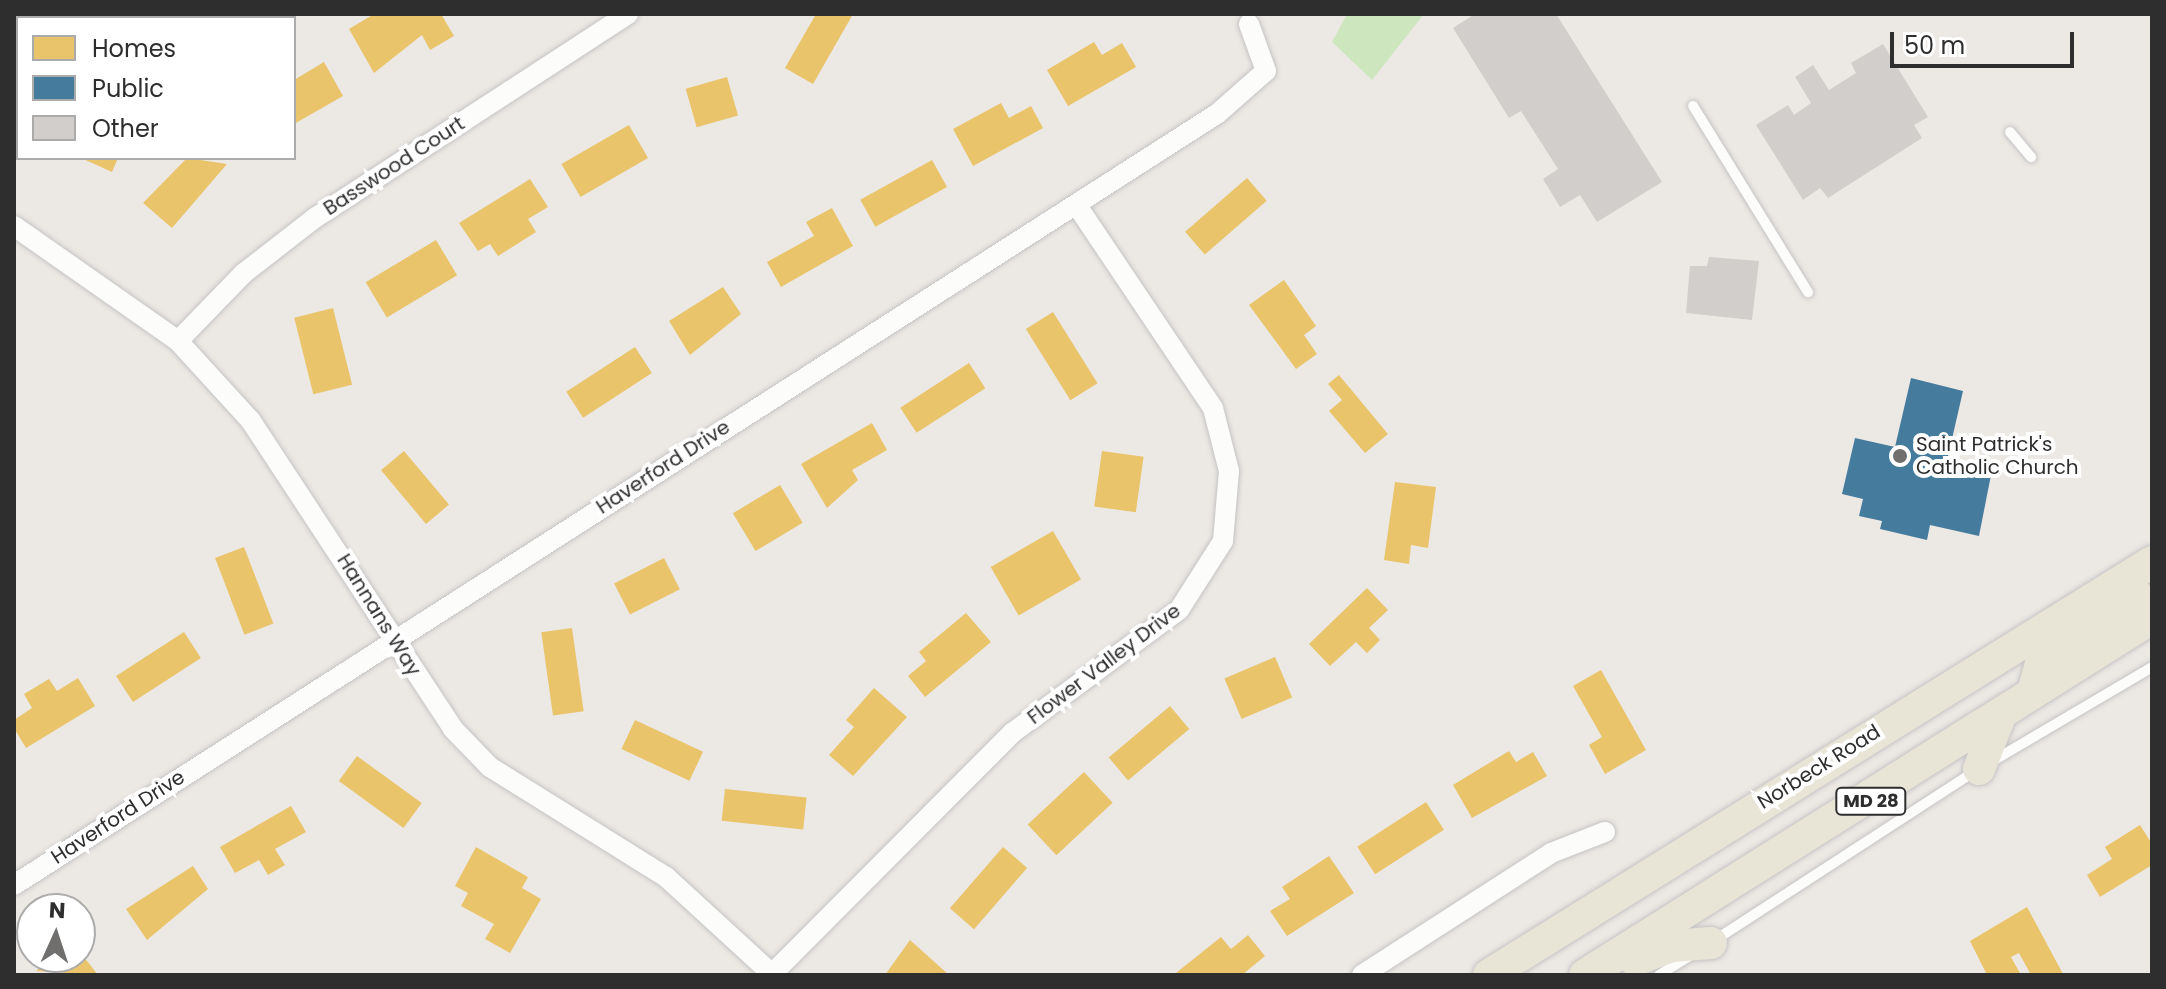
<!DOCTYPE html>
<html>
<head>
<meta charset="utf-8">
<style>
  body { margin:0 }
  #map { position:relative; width:2166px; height:989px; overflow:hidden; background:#ece8e4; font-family:Poppins,sans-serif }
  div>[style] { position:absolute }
  .green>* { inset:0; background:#cee6be }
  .homes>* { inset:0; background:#e9c46a; transform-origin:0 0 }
  .public>* { inset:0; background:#457b9d }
  .building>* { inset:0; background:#d1cecb }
  .roads { filter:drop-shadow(0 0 2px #c5c4c5) drop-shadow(0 0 2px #c5c4c5) }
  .lane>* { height:10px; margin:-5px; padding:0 5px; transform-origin:5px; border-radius:5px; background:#fcfcfb }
  .street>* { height:20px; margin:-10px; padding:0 10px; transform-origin:10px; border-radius:10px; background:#fcfcfb }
  .primary>* { height:32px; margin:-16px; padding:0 16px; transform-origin:16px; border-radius:16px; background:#e8e4d6 }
  .dots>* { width:22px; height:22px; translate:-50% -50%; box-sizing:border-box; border:4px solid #fff; border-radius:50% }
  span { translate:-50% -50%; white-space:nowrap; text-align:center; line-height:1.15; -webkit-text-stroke:8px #fff; paint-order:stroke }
  .shield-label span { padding:2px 6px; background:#fff; border:2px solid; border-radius:6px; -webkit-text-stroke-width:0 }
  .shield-label { font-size:18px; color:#2e2e2e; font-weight:700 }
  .street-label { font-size:20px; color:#2e2e2e }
  .poi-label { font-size:20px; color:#2e2e2e }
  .left { translate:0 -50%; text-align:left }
  .frame { position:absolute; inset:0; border:16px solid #2e2e2e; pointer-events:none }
  .legend { position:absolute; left:16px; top:16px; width:280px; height:144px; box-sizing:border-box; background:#fff; border:2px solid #ababab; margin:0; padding:10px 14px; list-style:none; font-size:24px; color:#2e2e2e }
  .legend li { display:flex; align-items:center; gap:16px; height:40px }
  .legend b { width:40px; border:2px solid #ababab }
  .north { position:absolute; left:16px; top:893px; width:80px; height:80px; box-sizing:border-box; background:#fff; border:2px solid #ababab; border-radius:50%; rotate:3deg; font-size:22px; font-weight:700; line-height:32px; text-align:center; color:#2e2e2e }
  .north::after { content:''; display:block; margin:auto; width:28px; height:36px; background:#706f6e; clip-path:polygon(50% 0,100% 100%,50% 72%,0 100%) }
  .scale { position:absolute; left:1890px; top:32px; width:184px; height:36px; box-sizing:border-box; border:4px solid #2e2e2e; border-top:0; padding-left:10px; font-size:24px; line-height:28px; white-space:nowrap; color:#2e2e2e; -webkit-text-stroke:6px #fff; paint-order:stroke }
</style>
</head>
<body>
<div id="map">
  <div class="green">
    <i style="clip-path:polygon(1347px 14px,1424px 14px,1372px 80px,1332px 42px)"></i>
  </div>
  <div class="homes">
    <i style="clip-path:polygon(374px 14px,441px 14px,454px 36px,430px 50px,422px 35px,374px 73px,349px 29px)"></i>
    <i style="clip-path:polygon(816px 14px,853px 14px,813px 84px,785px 68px)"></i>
    <i style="clip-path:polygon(1094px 42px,1102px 55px,1122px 43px,1136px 67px,1068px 106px,1047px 70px)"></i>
    <i style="clip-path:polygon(324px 62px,343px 96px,294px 124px,294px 80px)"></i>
    <i style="left:727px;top:77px;width:40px;height:43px;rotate:74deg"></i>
    <i style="clip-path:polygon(1001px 103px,1009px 118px,1031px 106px,1043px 128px,973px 166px,953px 129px)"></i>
    <i style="left:629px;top:125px;width:38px;height:78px;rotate:60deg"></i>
    <i style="clip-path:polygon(81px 158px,118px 158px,112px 172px)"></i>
    <i style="clip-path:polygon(187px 158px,227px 164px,172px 228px,143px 203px)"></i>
    <i style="left:932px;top:160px;width:31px;height:82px;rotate:61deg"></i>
    <i style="left:1247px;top:178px;width:30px;height:82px;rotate:49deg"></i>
    <i style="clip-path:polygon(530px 179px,548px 207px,528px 219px,536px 232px,498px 256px,490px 244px,478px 251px,459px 223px)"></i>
    <i style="clip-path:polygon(832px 208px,853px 246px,781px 287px,767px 262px,814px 236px,806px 222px)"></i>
    <i style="left:436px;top:240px;width:41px;height:82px;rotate:59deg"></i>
    <i style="clip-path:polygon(1284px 280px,1316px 326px,1304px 335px,1317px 354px,1296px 369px,1249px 305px)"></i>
    <i style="clip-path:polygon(723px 287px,741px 314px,690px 355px,669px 321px)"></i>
    <i style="left:333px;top:308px;width:79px;height:40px;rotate:76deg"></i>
    <i style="left:1053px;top:312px;width:84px;height:32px;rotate:58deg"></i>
    <i style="left:635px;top:347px;width:31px;height:82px;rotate:57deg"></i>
    <i style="left:969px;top:363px;width:30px;height:82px;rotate:57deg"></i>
    <i style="clip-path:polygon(1339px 375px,1388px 434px,1365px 453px,1329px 411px,1342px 400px,1328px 384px)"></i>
    <i style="clip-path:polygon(872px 423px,887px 450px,852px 470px,858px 480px,827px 508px,801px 464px)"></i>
    <i style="left:404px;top:451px;width:70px;height:30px;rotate:50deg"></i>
    <i style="left:1102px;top:451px;width:42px;height:56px;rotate:8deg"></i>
    <i style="clip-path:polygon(1395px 482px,1436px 487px,1428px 548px,1411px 545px,1409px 564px,1384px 560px)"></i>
    <i style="left:780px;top:485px;width:44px;height:55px;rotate:59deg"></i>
    <i style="left:1053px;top:531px;width:56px;height:72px;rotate:60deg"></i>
    <i style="left:244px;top:547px;width:82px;height:31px;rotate:69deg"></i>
    <i style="left:664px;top:558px;width:35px;height:56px;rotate:63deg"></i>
    <i style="clip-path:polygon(1367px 588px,1388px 610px,1369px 628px,1380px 640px,1367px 653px,1356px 642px,1330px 666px,1309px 644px)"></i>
    <i style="clip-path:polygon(966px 613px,991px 642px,925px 697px,908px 676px,926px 661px,919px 652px)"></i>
    <i style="left:572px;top:628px;width:84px;height:31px;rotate:82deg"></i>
    <i style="left:184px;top:632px;width:31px;height:81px;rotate:57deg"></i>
    <i style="left:1275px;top:657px;width:44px;height:55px;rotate:67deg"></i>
    <i style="clip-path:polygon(1601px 670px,1646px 750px,1605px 774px,1589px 745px,1602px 737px,1573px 686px)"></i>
    <i style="clip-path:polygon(78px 678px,95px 706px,26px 748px,14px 728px,14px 720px,32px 708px,24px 694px,49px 679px,57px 691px)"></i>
    <i style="clip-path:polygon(874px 688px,907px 717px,853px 776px,829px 755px,854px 727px,846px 720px)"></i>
    <i style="left:1170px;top:706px;width:30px;height:80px;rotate:50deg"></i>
    <i style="left:635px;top:720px;width:75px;height:32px;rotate:25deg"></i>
    <i style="clip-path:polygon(1509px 751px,1516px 762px,1533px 752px,1547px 776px,1472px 818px,1453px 785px)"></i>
    <i style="left:357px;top:756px;width:80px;height:31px;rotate:36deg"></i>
    <i style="left:1084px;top:772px;width:42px;height:77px;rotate:47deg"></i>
    <i style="left:725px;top:789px;width:82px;height:32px;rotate:6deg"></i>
    <i style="left:1426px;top:802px;width:33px;height:82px;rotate:57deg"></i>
    <i style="clip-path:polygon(291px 806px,306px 832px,275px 849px,285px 865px,268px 875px,259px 860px,235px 873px,220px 847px)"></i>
    <i style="clip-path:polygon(2140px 825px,2152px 844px,2152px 865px,2100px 897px,2087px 875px,2112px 859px,2105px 847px)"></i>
    <i style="clip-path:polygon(476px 847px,528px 877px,522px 888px,541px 899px,510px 953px,485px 939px,494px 924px,461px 906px,468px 893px,455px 886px)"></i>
    <i style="left:1003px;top:847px;width:32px;height:81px;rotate:41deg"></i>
    <i style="clip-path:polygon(1329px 856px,1354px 893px,1287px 936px,1270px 911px,1290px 899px,1282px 887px)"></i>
    <i style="clip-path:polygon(193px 866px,208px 889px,147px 940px,126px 909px)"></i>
    <i style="clip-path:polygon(2027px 907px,2063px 974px,2031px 975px,2019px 953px,2011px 957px,2021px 975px,1987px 975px,1970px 941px)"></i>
    <i style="clip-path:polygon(1248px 935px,1265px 956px,1242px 975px,1176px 973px,1221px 937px,1231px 949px)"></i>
    <i style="clip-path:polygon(910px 940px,949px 975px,885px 975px)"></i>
    <i style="clip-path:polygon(80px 952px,98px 975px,36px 971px,54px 957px)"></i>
  </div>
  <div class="public">
    <i style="clip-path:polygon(1911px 378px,1963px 391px,1946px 465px,1991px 475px,1979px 536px,1930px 525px,1927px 540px,1880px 529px,1882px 521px,1859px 516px,1863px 499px,1842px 494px,1855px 438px,1895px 447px)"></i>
  </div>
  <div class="building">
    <i style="clip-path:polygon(1475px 14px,1556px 14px,1662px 182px,1597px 222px,1580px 195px,1560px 207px,1543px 179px,1558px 169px,1521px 111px,1509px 118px,1453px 28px)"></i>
    <i style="clip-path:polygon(1883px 44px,1928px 117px,1914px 125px,1922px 138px,1828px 198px,1820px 188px,1803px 200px,1756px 125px,1788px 105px,1794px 115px,1811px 103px,1795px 77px,1813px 65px,1829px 90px,1856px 73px,1851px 63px)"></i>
    <i style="clip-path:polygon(1709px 257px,1759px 261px,1752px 320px,1686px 313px,1690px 266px,1707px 266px)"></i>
  </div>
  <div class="roads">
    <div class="lane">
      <i style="left:1693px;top:106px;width:219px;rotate:58.3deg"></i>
      <i style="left:2010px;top:132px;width:33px;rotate:50deg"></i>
      <i style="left:1991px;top:762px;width:187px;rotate:-30.5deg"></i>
      <i style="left:1715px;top:940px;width:312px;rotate:-33deg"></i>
      <i style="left:1659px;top:975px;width:38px;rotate:-32deg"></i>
    </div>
    <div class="street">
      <i style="left:14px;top:226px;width:200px;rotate:35deg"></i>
      <i style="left:178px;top:341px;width:108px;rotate:47.6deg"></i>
      <i style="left:251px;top:421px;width:368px;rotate:56.7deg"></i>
      <i style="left:453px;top:729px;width:53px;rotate:45.8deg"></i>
      <i style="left:490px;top:767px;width:208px;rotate:32deg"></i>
      <i style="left:666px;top:877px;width:145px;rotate:42.5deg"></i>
      <i style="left:178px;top:341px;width:95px;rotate:-45.9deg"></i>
      <i style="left:244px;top:273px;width:90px;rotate:-37.8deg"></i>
      <i style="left:315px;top:218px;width:374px;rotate:-33.1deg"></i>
      <i style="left:14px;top:885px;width:1429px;rotate:-32.66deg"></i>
      <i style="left:1217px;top:114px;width:65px;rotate:-41.3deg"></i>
      <i style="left:1266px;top:71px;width:50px;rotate:-109.9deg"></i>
      <i style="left:771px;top:975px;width:342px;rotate:-45.1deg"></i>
      <i style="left:1012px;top:733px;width:207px;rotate:-36.4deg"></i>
      <i style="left:1179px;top:610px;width:82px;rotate:-57.5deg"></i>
      <i style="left:1223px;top:541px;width:70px;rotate:-85.1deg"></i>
      <i style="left:1229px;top:471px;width:65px;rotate:-104.3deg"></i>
      <i style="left:1213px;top:408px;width:242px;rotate:-123.9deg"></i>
      <i style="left:1362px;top:975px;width:225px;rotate:-32.8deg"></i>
      <i style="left:1551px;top:853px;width:58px;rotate:-21.3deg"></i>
    </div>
    <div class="primary">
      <i style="left:2033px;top:693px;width:34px;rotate:-75deg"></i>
      <i style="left:2042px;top:660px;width:115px;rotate:-34deg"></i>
      <i style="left:1979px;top:769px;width:57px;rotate:-68.4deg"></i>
      <i style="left:1635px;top:960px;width:39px;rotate:-21deg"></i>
      <i style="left:1671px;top:946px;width:40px;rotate:-4.3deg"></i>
      <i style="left:1489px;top:975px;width:781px;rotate:-31.92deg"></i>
      <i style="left:1585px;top:975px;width:670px;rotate:-32.2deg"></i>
    </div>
  </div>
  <div class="dots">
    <i style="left:1900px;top:456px;background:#706f6e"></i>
  </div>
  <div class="shield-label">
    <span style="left:1871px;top:801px">MD 28</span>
  </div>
  <div class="street-label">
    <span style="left:394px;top:166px;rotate:-33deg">Basswood Court</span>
    <span style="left:663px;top:467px;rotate:-33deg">Haverford Drive</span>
    <span style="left:379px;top:615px;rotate:58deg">Hannans Way</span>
    <span style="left:1104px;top:664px;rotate:-37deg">Flower Valley Drive</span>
    <span style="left:1819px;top:767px;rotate:-32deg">Norbeck Road</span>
    <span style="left:118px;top:817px;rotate:-33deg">Haverford Drive</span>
  </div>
  <div class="poi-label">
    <span class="left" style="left:1916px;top:456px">Saint Patrick's<br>Catholic Church</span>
  </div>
  <div class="frame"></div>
  <ul class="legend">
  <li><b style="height:22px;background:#e9c46a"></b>Homes</li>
  <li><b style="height:22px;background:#457b9d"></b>Public</li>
  <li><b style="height:22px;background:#d1cecb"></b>Other</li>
  </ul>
  <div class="north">N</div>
  <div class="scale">50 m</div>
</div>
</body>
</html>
